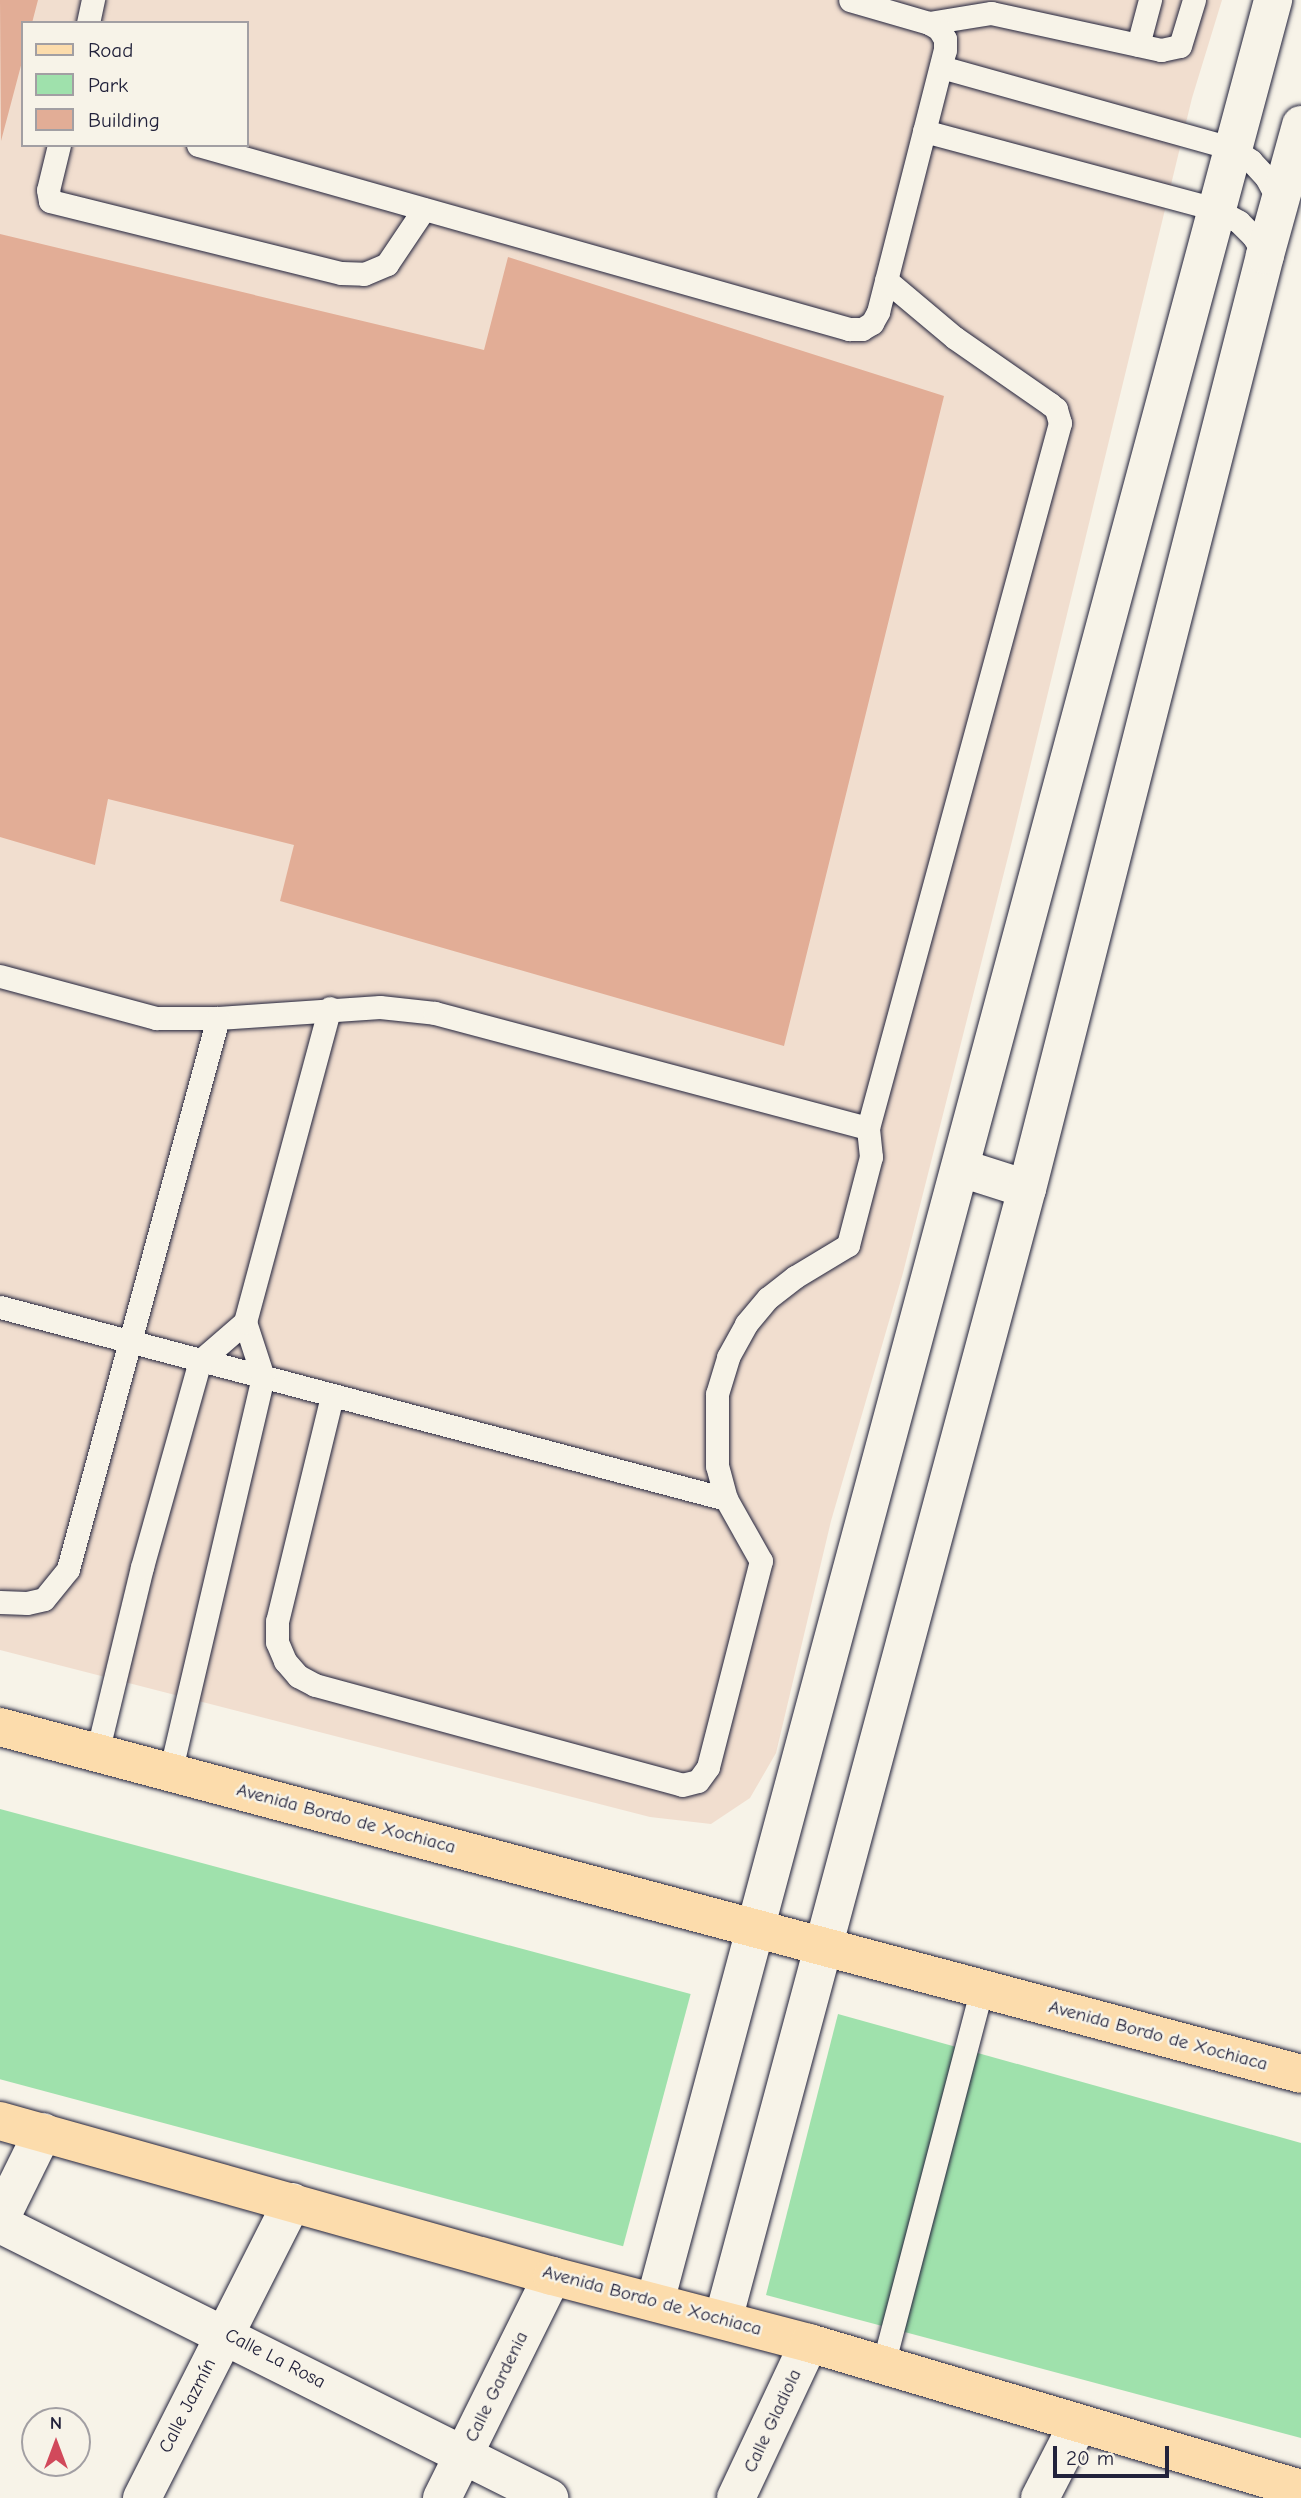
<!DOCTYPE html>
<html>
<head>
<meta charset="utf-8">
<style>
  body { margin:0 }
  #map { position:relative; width:1301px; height:2498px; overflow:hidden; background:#f7f3e8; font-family:"Comic Neue",sans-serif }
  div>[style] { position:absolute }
  .built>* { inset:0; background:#f1decf }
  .green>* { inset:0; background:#9fe1ac; transform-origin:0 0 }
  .building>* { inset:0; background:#e2ad96 }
  .roads { filter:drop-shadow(0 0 2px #22223b) drop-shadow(0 0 2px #22223b) }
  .lane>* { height:23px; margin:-11.5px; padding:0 11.5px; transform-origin:11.5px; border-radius:11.5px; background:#f7f3e8 }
  .street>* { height:38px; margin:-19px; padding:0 19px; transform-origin:19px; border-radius:19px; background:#f7f3e8 }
  .primary>* { height:38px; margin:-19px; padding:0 19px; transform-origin:19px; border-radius:19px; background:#fcdcac }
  span { translate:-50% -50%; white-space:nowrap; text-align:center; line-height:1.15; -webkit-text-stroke:5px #f7f3e8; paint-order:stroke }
  .street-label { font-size:19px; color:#22223b }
  .legend { position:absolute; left:21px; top:21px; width:228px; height:126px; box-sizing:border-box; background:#f7f3e8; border:2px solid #a29fa3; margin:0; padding:9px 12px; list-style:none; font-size:21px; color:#22223b }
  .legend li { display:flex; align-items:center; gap:14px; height:35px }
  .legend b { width:35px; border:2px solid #a29fa3 }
  .north { position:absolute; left:21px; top:2407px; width:70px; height:70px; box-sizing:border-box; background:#f7f3e8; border:2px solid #a29fa3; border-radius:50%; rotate:0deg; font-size:19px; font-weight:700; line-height:28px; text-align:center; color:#22223b }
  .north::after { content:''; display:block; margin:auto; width:24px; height:32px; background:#d1495b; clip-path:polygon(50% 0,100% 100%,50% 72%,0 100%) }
  .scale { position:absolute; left:1053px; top:2446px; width:116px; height:32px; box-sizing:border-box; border:4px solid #22223b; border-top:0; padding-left:9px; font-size:21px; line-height:24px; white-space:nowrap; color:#22223b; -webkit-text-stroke:5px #f7f3e8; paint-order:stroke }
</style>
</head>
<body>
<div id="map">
  <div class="built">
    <i style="clip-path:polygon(evenodd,0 0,1222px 0,1192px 98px,1015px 829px,903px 1273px,831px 1521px,776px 1753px,750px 1798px,711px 1824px,650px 1817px,0 1650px,0 0,23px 23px,247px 23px,247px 145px,23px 145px,23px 23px)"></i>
  </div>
  <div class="green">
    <i style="left:0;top:1809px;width:715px;height:261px;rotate:15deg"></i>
    <i style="clip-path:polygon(838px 2014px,1301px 2143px,1301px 2438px,766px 2295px)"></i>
  </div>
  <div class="building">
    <i style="clip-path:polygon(0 0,38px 0,32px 23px,23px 23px,23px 58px,1px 141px)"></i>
    <i style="clip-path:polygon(0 234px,484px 350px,508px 257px,944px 396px,784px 1046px,280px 901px,294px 845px,108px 799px,95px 865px,0 837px)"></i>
  </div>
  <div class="roads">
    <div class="lane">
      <i style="left:88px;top:23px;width:24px;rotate:-78deg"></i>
      <i style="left:929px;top:23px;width:63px;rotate:-9.2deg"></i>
      <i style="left:991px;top:13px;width:174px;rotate:12.3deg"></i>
      <i style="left:1161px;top:50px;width:19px;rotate:-12deg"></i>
      <i style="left:1180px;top:46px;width:48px;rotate:-73.1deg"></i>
      <i style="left:1138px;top:45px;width:47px;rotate:-75.1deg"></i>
      <i style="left:941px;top:67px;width:302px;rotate:15.6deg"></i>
      <i style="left:1232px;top:148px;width:23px;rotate:34deg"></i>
      <i style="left:1251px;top:161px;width:22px;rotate:47deg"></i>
      <i style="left:1266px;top:177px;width:27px;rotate:62deg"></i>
      <i style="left:924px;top:131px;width:301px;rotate:15deg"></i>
      <i style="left:1215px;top:209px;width:27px;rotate:28deg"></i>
      <i style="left:1239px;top:222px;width:20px;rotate:45deg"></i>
      <i style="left:1253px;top:236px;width:22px;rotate:58deg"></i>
      <i style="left:59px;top:145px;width:46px;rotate:103.7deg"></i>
      <i style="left:48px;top:190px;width:11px;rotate:80deg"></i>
      <i style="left:50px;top:201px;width:300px;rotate:13.9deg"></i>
      <i style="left:341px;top:273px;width:23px;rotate:2deg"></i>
      <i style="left:364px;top:274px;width:25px;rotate:-23deg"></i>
      <i style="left:387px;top:264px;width:66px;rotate:-56.1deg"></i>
      <i style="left:198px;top:145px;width:677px;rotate:15.78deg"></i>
      <i style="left:849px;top:329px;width:13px"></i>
      <i style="left:862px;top:329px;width:12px;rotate:-31deg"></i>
      <i style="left:872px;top:323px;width:13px;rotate:-61deg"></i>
      <i style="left:878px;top:312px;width:270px;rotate:-75.7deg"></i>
      <i style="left:945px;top:50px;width:11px;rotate:-90deg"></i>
      <i style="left:945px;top:39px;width:12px;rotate:-121deg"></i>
      <i style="left:939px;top:29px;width:12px;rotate:-149deg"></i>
      <i style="left:929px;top:23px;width:82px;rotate:-163.8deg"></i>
      <i style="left:0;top:976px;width:162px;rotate:15.1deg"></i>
      <i style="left:156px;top:1018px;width:62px"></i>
      <i style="left:218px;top:1018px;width:162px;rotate:-3.9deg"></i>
      <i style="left:380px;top:1007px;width:55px;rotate:6.2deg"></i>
      <i style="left:435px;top:1013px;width:448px;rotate:14.9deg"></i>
      <i style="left:0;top:1307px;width:751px;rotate:14.81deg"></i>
      <i style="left:332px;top:1396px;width:232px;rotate:103.7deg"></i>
      <i style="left:277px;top:1621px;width:21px;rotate:90deg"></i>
      <i style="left:277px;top:1642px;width:21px;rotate:67deg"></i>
      <i style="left:285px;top:1661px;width:20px;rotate:49deg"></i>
      <i style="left:298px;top:1676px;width:19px;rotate:28deg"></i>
      <i style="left:315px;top:1685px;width:380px;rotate:15.2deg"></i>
      <i style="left:682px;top:1785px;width:16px;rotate:-14deg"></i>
      <i style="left:698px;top:1781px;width:17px;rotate:-54deg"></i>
      <i style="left:708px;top:1767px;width:213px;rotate:-75.6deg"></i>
      <i style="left:761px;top:1561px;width:71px;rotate:-119.4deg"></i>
      <i style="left:726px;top:1499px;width:34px;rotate:-105deg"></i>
      <i style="left:717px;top:1466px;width:72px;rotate:-90deg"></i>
      <i style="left:717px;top:1394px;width:39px;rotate:-73deg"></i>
      <i style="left:728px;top:1357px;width:38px;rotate:-61deg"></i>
      <i style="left:746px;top:1324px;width:34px;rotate:-50deg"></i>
      <i style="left:768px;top:1298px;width:34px;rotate:-38deg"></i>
      <i style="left:795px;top:1277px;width:62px;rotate:-31.1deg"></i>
      <i style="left:848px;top:1245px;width:91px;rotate:-75.4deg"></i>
      <i style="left:871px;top:1157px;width:29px;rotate:-96deg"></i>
      <i style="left:868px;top:1128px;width:731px;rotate:-74.77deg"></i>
      <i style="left:1060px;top:423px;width:15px;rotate:-106deg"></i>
      <i style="left:1056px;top:409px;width:8px;rotate:-140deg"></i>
      <i style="left:1050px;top:404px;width:116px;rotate:-145.2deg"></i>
      <i style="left:955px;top:338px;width:90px;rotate:-140deg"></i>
      <i style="left:0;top:1602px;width:27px;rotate:2deg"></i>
      <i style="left:27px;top:1603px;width:17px;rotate:-13deg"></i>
      <i style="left:44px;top:1599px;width:38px;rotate:-51deg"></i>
      <i style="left:68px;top:1569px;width:571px;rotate:-74.77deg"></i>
      <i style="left:97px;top:1753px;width:191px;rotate:-76.4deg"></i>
      <i style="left:142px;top:1567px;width:214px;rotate:-74.3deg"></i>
      <i style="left:200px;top:1361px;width:60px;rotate:-40.9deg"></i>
      <i style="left:170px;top:1773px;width:407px;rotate:-76.8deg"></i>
      <i style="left:263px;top:1377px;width:58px;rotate:-108.1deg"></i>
      <i style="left:245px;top:1322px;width:325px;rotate:-74.9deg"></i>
      <i style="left:883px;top:2365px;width:390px;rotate:-75.3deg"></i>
    </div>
    <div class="street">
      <i style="left:961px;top:1168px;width:69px;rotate:17.7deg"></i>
      <i style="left:0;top:2219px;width:97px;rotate:-63.7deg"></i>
      <i style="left:0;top:2224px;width:614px;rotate:26.52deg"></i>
      <i style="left:655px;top:2302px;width:2384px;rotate:-74.97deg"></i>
      <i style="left:723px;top:2320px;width:1171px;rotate:-74.96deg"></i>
      <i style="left:1027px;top:1189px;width:964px;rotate:-75.7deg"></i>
      <i style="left:1265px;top:255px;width:135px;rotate:-74.5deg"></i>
      <i style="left:142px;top:2498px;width:332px;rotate:-63.1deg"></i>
      <i style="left:442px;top:2498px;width:248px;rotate:-63.6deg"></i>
      <i style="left:736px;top:2498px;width:171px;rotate:-64.8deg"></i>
      <i style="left:1040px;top:2498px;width:83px;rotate:-62.8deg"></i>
    </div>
    <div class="primary">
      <i style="left:0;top:1727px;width:1346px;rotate:14.93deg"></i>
      <i style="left:0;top:2121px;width:573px;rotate:15.68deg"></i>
      <i style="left:552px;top:2276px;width:266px;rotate:14.6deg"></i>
      <i style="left:809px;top:2343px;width:513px;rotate:16.53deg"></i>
    </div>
  </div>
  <div class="street-label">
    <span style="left:346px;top:1819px;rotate:15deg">Avenida Bordo de Xochiaca</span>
    <span style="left:1158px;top:2036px;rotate:15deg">Avenida Bordo de Xochiaca</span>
    <span style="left:652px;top:2301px;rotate:15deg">Avenida Bordo de Xochiaca</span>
    <span style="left:275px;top:2359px;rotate:27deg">Calle La Rosa</span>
    <span style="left:497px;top:2387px;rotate:-64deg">Calle Gardenia</span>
    <span style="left:188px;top:2406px;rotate:-63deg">Calle Jazmín</span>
    <span style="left:773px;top:2421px;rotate:-65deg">Calle Gladiola</span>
  </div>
  <ul class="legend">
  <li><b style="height:9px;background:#fcdcac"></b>Road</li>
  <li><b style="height:19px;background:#9fe1ac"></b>Park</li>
  <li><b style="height:19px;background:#e2ad96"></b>Building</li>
  </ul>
  <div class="north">N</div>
  <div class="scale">20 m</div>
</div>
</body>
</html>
